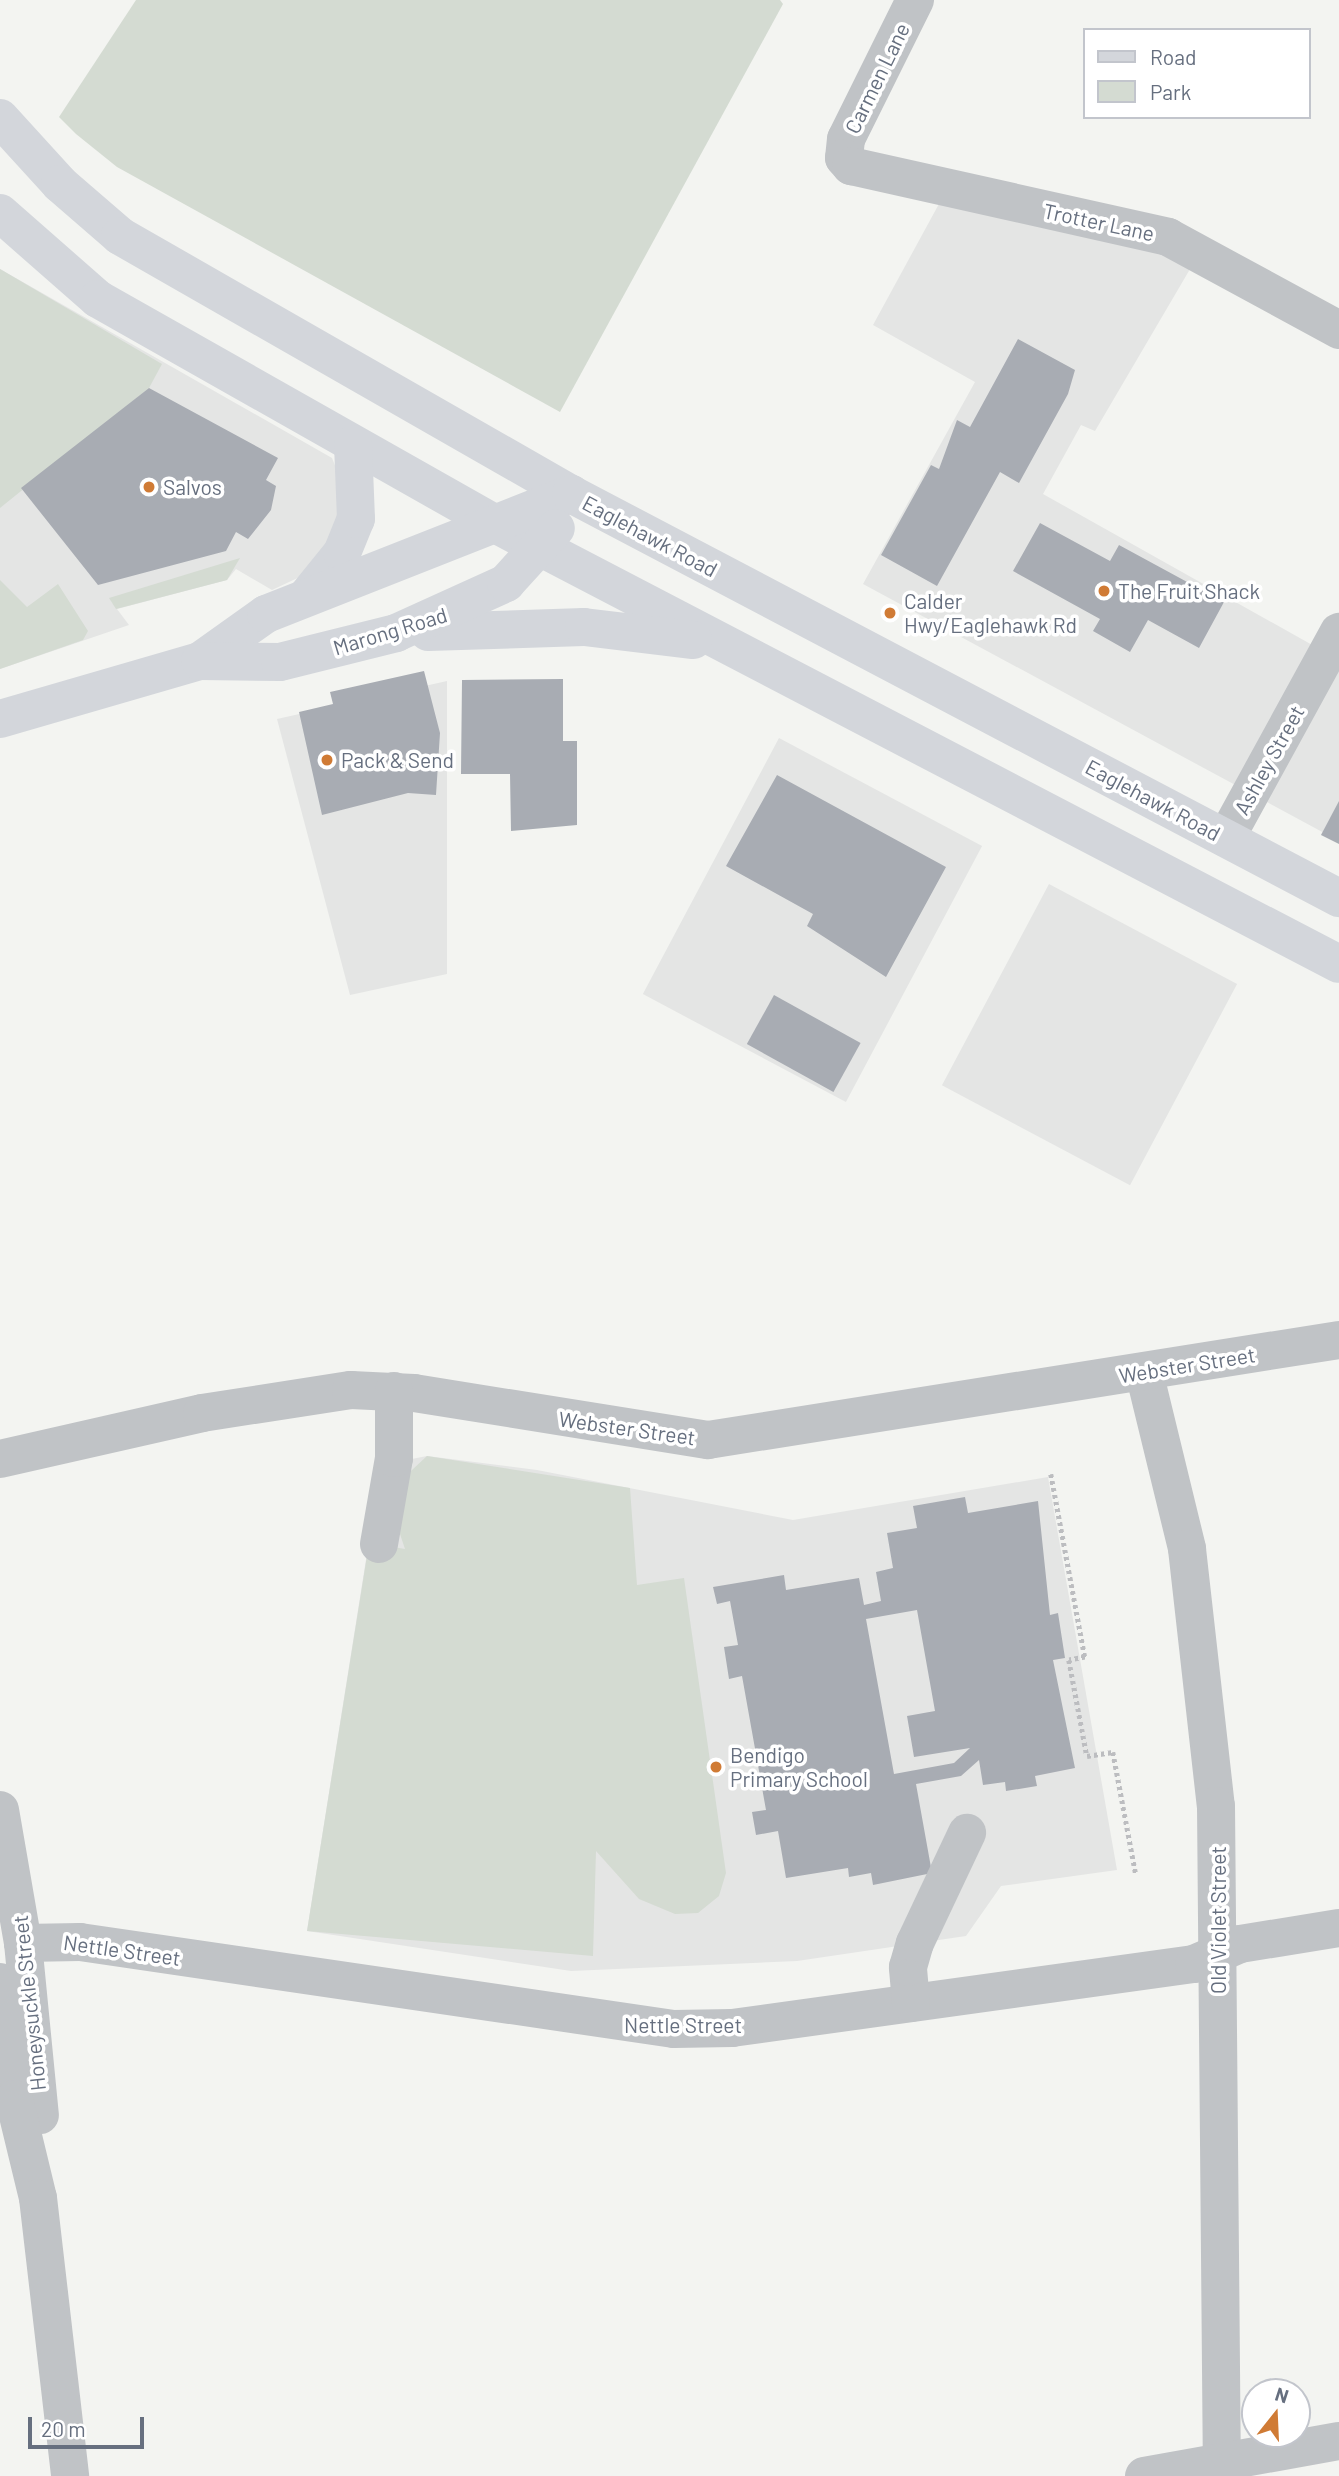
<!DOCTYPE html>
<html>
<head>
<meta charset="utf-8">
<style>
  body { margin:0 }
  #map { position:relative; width:1339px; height:2476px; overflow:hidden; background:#f3f4f1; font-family:Barlow,sans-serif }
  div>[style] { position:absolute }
  .built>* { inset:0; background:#e4e5e4; transform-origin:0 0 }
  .green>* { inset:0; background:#d4dbd2 }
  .building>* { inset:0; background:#a8acb3; transform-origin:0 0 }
  .path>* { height:4.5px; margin-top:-2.25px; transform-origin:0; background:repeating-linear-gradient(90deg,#bcbdc0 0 3.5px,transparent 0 7px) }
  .minor>* { height:38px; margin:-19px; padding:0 19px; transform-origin:19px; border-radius:19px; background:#c0c3c6 }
  .major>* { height:38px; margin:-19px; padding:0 19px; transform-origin:19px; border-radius:19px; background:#d3d6db }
  .highway>* { height:38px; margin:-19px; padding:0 19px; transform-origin:19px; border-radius:19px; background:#d3d6db }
  .dots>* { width:19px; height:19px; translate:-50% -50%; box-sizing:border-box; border:4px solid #fff; border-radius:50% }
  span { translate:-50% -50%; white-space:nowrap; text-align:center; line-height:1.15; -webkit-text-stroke:7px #fff; paint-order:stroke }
  .street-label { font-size:21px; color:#666f7f }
  .poi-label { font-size:21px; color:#666f7f }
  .left { translate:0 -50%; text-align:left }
  .legend { position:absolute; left:1083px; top:28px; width:228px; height:91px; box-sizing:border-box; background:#fff; border:2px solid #c2c5cc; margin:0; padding:9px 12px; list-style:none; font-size:21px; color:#666f7f }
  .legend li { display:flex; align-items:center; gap:14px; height:35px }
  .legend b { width:35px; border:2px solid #c2c5cc }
  .north { position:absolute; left:1241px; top:2378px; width:70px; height:70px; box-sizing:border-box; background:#fff; border:2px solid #c2c5cc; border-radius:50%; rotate:18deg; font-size:19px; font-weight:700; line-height:28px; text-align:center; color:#666f7f }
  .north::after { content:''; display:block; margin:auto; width:24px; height:32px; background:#d07b35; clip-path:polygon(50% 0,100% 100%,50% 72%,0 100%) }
  .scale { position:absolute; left:28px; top:2417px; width:116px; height:32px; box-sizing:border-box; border:4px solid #666f7f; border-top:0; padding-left:9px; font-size:21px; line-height:24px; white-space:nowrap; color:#666f7f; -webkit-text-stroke:5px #fff; paint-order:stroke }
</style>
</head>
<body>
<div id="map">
  <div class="built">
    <i style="clip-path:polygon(940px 202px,1143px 242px,1193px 264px,1095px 431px,1081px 425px,1043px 494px,1339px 660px,1339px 841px,863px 584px,975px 382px,873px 325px)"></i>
    <i style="clip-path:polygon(0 269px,332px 458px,340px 478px,337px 532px,306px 574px,272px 590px,236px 569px,227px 580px,117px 609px,129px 625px,0 669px)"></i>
    <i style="clip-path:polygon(447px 681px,447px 974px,350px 995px,277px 719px)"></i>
    <i style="left:779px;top:738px;width:230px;height:290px;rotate:28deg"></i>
    <i style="left:1049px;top:884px;width:213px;height:228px;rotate:28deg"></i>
    <i style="clip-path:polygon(427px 1456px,537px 1470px,793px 1520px,1048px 1477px,1117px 1870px,1001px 1886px,966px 1936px,797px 1961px,571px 1971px,307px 1931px,381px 1465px)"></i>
  </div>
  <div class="green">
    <i style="clip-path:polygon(136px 0,780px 0,783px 4px,560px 412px,117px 167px,76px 134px,59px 117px)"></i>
    <i style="clip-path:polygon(0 269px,162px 364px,149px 388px,0 508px)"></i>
    <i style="clip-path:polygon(240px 558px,227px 580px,116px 609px,109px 598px)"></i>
    <i style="clip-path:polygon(0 580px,27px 607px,58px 584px,88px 631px,83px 640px,0 669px)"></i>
    <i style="clip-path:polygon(427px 1456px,630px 1488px,637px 1585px,684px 1578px,726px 1873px,719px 1896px,698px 1913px,675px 1914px,639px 1899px,596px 1851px,593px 1956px,307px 1931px,369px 1543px,405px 1549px,394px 1516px,397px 1484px)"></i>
  </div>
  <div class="building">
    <i style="clip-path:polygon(1018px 339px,1075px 370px,1068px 394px,1019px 483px,1000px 472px,937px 586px,881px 555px,931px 465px,939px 469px,957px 420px,970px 427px)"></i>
    <i style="clip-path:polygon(149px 388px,278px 458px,266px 480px,276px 486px,271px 510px,248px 539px,236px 532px,226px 551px,98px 585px,21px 488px)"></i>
    <i style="clip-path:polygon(1040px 523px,1110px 561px,1119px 545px,1224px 602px,1199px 648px,1148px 620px,1130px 652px,1093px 631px,1100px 619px,1013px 571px)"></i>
    <i style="clip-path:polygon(424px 671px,440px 733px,436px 795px,408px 793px,322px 815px,299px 712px,333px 704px,330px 692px)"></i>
    <i style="clip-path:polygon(563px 679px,563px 741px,577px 741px,577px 825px,511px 831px,510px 774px,461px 774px,462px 680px)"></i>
    <i style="clip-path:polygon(777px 775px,946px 867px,886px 977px,807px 926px,813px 914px,726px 866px)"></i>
    <i style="clip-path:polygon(1339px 801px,1339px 844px,1321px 835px)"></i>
    <i style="left:774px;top:995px;width:99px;height:56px;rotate:29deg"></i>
    <i style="clip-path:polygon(evenodd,965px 1497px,968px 1513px,1038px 1501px,1050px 1615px,1058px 1613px,1065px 1658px,1053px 1660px,1075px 1768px,1035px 1776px,1037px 1786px,1006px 1791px,1005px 1782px,983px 1785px,979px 1760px,961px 1776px,916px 1784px,932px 1873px,873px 1885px,871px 1873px,849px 1877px,848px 1868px,786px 1878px,778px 1831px,756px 1835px,752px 1812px,766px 1810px,742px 1676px,729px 1679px,724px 1647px,738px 1645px,730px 1601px,717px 1604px,713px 1587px,784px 1575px,786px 1590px,859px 1578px,864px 1605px,881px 1601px,876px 1572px,893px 1568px,887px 1533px,917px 1528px,913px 1506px,965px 1497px,917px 1610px,935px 1711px,907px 1716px,914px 1757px,970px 1748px,954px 1763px,894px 1774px,866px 1619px,917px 1610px)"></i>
  </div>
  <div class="path">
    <i style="left:1051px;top:1474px;width:186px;rotate:79.5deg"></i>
    <i style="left:1085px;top:1657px;width:16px;rotate:169deg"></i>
    <i style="left:1069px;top:1660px;width:98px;rotate:79.4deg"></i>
    <i style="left:1087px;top:1756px;width:26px;rotate:-9deg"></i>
    <i style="left:1113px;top:1752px;width:125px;rotate:79.4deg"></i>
  </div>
  <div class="minor">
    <i style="left:915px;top:0;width:155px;rotate:116.4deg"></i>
    <i style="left:846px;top:139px;width:19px;rotate:96deg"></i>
    <i style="left:844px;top:158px;width:11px;rotate:49deg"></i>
    <i style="left:851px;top:166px;width:325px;rotate:12.6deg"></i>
    <i style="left:1168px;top:237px;width:195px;rotate:28.5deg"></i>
    <i style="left:1226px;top:838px;width:235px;rotate:-61.3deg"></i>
    <i style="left:1144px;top:1372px;width:182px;rotate:76.3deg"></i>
    <i style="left:1187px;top:1549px;width:259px;rotate:83.6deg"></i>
    <i style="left:1216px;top:1806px;width:670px;rotate:89.49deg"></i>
    <i style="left:0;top:1459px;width:207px;rotate:-12.8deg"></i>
    <i style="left:202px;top:1413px;width:151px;rotate:-8.8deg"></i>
    <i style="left:351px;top:1390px;width:63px;rotate:2.7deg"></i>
    <i style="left:414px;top:1393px;width:298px;rotate:9.1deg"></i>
    <i style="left:708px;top:1440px;width:639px;rotate:-9.01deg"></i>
    <i style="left:379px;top:1544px;width:87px;rotate:-80.1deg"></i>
    <i style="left:394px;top:1458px;width:67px;rotate:-90deg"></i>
    <i style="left:0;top:1810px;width:135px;rotate:80.2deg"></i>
    <i style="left:23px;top:1943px;width:173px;rotate:84.4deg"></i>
    <i style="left:23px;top:1943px;width:57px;rotate:-1deg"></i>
    <i style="left:80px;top:1942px;width:600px;rotate:8.33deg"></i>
    <i style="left:674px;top:2029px;width:58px;rotate:-1deg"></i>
    <i style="left:732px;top:2028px;width:466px;rotate:-7.9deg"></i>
    <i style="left:1194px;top:1964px;width:50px;rotate:-23.5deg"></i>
    <i style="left:1240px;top:1944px;width:100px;rotate:-9.2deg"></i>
    <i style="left:0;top:1982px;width:118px;rotate:83.2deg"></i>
    <i style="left:14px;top:2099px;width:102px;rotate:76.4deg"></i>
    <i style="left:38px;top:2198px;width:280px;rotate:83.4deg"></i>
    <i style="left:911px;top:2003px;width:36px;rotate:-95deg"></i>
    <i style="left:908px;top:1967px;width:25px;rotate:-74deg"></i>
    <i style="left:915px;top:1943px;width:122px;rotate:-64.7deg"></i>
    <i style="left:1144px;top:2476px;width:198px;rotate:-10.2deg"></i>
  </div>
  <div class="major">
    <i style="left:0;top:118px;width:89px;rotate:47.7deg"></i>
    <i style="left:60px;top:184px;width:79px;rotate:40.9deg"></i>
    <i style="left:120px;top:236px;width:520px;rotate:29.77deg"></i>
    <i style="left:0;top:213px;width:130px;rotate:41.3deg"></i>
    <i style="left:98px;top:299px;width:461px;rotate:29.5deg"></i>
    <i style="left:308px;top:595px;width:54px;rotate:-51deg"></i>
    <i style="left:342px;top:553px;width:37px;rotate:-68deg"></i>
    <i style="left:356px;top:519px;width:75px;rotate:-92.3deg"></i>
  </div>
  <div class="highway">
    <i style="left:499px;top:526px;width:947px;rotate:27.54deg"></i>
    <i style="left:428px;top:632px;width:156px;rotate:-1.8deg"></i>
    <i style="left:584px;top:627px;width:110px;rotate:6.8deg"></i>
    <i style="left:200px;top:661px;width:81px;rotate:-35.5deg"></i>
    <i style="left:266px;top:614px;width:328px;rotate:-21.5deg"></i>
    <i style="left:571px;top:494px;width:868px;rotate:27.75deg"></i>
    <i style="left:0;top:719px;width:208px;rotate:-16.2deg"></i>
    <i style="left:200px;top:661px;width:80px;rotate:0.7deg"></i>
    <i style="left:280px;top:662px;width:120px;rotate:-14deg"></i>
    <i style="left:396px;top:633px;width:121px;rotate:-24.4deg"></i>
    <i style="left:506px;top:583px;width:74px;rotate:-47.7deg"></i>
  </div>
  <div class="dots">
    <i style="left:149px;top:487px;background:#d07b35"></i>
    <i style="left:1104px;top:591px;background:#d07b35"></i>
    <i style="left:890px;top:613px;background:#d07b35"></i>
    <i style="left:327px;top:760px;background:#d07b35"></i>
    <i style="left:716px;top:1767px;background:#d07b35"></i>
  </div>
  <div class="street-label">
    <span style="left:877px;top:78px;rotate:-64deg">Carmen Lane</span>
    <span style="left:1099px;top:222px;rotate:12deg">Trotter Lane</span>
    <span style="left:650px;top:536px;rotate:28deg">Eaglehawk Road</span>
    <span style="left:390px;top:631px;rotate:-17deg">Marong Road</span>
    <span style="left:1269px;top:760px;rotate:-61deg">Ashley Street</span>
    <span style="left:1153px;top:800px;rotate:28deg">Eaglehawk Road</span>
    <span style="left:1187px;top:1365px;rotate:-9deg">Webster Street</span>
    <span style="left:627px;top:1428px;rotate:8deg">Webster Street</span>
    <span style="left:1218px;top:1920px;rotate:-90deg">Old Violet Street</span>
    <span style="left:122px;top:1950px;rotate:8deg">Nettle Street</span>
    <span style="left:29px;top:2003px;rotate:-96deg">Honeysuckle Street</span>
    <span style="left:683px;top:2025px">Nettle Street</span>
  </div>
  <div class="poi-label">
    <span class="left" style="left:163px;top:487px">Salvos</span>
    <span class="left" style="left:1118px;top:591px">The Fruit Shack</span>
    <span class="left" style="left:904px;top:613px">Calder<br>Hwy/Eaglehawk Rd</span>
    <span class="left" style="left:341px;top:760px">Pack &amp; Send</span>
    <span class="left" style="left:730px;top:1767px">Bendigo<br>Primary School</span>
  </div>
  <ul class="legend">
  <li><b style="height:9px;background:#d3d6db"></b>Road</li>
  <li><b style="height:19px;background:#d4dbd2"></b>Park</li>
  </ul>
  <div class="north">N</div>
  <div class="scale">20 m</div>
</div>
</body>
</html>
